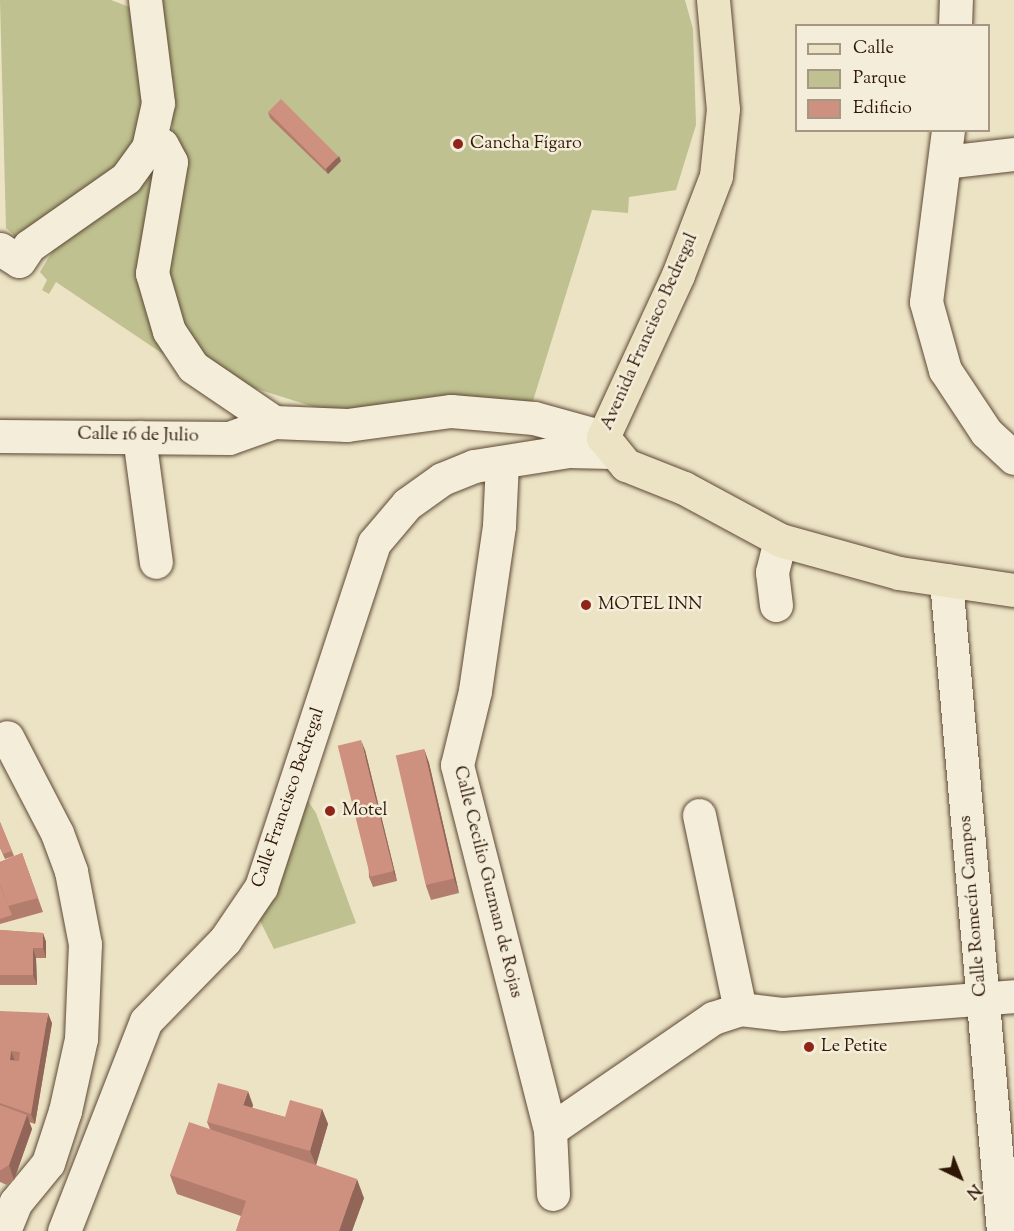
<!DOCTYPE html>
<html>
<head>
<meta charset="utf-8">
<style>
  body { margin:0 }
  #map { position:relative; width:1014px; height:1231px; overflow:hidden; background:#ece3c5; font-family:"Sorts Mill Goudy",serif }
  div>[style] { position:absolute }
  .green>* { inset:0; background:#bfc190 }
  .roads { filter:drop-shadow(0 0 2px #5e4935) drop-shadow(0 0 2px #5e4935) }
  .minor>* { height:33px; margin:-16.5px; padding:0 16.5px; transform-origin:16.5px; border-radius:16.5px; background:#f3edd9 }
  .major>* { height:33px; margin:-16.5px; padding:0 16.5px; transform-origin:16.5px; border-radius:16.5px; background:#ece3c5 }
  .wall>* { inset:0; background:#b27d6d }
  .shaded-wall>* { inset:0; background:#916659 }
  .building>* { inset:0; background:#cf917f; transform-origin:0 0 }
  .dots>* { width:16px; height:16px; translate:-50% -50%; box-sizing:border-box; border:3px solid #f3edd9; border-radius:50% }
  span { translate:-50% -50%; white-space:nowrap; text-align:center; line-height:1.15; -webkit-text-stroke:5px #f3edd9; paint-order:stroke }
  .poi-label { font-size:18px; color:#2f1605 }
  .left { translate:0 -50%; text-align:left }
  .street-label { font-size:18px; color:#2f1605 }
  .legend { position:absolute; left:795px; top:24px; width:195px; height:108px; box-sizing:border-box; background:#f3edd9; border:2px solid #a59784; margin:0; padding:8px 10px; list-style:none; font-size:18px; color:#2f1605 }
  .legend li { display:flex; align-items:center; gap:12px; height:30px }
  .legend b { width:30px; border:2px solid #a59784 }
  .north { position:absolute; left:930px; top:1147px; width:60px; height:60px; -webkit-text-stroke:4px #f3edd9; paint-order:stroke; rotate:137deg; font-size:16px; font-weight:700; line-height:24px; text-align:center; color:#2f1605 }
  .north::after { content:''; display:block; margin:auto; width:21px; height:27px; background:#2f1605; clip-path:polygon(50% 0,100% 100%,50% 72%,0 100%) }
</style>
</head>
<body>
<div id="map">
  <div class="green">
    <i style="clip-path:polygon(0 0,111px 0,132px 8px,145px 88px,140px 134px,111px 174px,16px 237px,6px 228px)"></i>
    <i style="clip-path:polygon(154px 0,685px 0,693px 29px,696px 125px,676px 190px,629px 197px,628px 213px,592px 210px,532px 404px,327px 411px,222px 378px,199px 355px,166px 295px,180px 180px)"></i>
    <i style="clip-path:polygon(158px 156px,169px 358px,56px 282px,49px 294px,42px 290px,47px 280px,40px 272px,56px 245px)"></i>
    <i style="clip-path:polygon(304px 795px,316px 813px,356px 923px,274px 949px,257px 915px)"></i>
  </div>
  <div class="roads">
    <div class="minor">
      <i style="left:955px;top:26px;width:26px;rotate:-88deg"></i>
      <i style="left:948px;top:130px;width:173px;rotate:97.3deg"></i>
      <i style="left:926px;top:302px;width:71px;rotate:74.4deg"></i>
      <i style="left:945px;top:370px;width:74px;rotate:56.5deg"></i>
      <i style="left:986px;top:432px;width:38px;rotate:43deg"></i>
      <i style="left:152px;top:140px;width:11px;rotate:27deg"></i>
      <i style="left:162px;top:145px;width:19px;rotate:62deg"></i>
      <i style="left:171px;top:162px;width:113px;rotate:99.7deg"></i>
      <i style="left:152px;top:273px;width:60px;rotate:73.7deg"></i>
      <i style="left:169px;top:331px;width:43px;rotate:56.3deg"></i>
      <i style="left:193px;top:367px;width:98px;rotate:34.2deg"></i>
      <i style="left:274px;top:422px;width:73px;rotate:2.4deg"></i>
      <i style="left:347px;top:425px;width:105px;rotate:-7.7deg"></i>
      <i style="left:451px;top:411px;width:83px;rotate:4.8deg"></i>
      <i style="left:534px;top:418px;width:72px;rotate:15.4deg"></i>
      <i style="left:945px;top:162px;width:69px;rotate:-6.6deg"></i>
      <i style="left:0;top:249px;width:22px;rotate:32deg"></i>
      <i style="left:19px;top:261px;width:18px;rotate:-56deg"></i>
      <i style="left:29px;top:246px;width:118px;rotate:-35deg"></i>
      <i style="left:126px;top:178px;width:37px;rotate:-54deg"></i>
      <i style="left:148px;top:148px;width:46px;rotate:-77.5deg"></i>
      <i style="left:158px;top:103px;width:104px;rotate:-97.2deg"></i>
      <i style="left:0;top:436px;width:229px;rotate:0.5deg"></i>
      <i style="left:229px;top:438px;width:48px;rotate:-19.6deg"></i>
      <i style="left:139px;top:437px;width:126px;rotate:82.3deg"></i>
      <i style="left:502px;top:462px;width:64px;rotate:92.7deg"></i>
      <i style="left:499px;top:526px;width:167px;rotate:98.3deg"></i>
      <i style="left:475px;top:691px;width:76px;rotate:103.7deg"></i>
      <i style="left:457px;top:765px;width:377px;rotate:75.7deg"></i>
      <i style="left:550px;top:1130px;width:64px;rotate:87.3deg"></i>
      <i style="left:946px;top:580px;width:653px;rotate:85deg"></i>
      <i style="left:776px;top:605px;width:33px;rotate:-97deg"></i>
      <i style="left:772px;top:572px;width:33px;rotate:-76deg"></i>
      <i style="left:699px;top:815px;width:198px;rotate:78.1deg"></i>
      <i style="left:550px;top:1130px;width:198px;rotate:-34.5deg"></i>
      <i style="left:713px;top:1018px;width:28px;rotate:-18deg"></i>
      <i style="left:740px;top:1009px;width:42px;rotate:6.8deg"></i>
      <i style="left:782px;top:1014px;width:233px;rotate:-4.4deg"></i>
      <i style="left:4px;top:1231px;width:31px;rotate:-68deg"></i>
      <i style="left:16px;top:1202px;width:50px;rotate:-50.6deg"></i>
      <i style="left:48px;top:1163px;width:55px;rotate:-71.9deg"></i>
      <i style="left:65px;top:1111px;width:74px;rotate:-77.5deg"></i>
      <i style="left:81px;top:1039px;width:95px;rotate:-87.6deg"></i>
      <i style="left:85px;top:944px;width:74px;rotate:-100.9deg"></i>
      <i style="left:71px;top:871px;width:40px;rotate:-110.2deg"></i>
      <i style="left:57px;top:833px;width:108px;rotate:-117.5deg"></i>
      <i style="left:64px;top:1231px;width:225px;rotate:-68.7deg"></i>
      <i style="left:146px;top:1021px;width:113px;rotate:-45.7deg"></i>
      <i style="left:225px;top:940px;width:64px;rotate:-55.8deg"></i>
      <i style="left:261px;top:887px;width:362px;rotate:-71.8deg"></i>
      <i style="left:374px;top:543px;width:51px;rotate:-49.8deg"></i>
      <i style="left:407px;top:504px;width:43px;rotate:-35.5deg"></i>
      <i style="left:442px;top:479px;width:35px;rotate:-22deg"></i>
      <i style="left:474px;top:466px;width:96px;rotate:-9deg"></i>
      <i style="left:569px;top:451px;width:42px;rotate:1.4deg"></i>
    </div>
    <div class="major">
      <i style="left:713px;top:0;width:109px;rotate:84.8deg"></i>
      <i style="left:723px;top:109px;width:67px;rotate:96deg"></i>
      <i style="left:716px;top:176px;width:106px;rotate:111deg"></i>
      <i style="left:678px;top:275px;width:179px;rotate:114.8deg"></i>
      <i style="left:603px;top:437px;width:36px;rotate:51deg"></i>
      <i style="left:626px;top:465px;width:62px;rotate:21.6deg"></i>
      <i style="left:684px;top:488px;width:109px;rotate:28.4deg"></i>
      <i style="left:780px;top:540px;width:123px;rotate:15.5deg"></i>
      <i style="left:899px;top:573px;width:116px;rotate:8.4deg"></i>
    </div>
  </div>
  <div class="wall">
    <i style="clip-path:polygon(268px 112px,341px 161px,328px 174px,270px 118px)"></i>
    <i style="clip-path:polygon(424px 749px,429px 763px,459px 893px,431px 900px,426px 886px)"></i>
    <i style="clip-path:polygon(365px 750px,397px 881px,373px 887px,369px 877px)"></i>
    <i style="clip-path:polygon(0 822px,14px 856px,5px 859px,0 848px)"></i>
    <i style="clip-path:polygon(22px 853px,43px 912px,0 924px,0 862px)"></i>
    <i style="clip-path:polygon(0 930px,43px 933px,46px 942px,46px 958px,36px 958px,37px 985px,0 985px)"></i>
    <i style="clip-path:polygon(0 1011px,52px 1023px,35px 1124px,29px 1122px,32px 1129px,14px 1180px,7px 1185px,0 1182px)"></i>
    <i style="clip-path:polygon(253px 1105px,252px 1108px,285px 1117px,322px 1109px,328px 1124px,316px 1165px,364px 1198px,352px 1231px,236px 1231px,241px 1216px,177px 1194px,170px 1175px,210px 1129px,207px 1122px)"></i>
  </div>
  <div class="shaded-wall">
    <i style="clip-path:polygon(339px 156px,341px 161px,328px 174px,326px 169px)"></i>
    <i style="clip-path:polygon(361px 740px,365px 750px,397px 881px,393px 871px)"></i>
    <i style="clip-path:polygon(424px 749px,429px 763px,459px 893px,454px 879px)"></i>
    <i style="clip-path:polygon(43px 933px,46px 942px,46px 958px,43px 948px)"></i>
    <i style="clip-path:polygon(33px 948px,36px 958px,37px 985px,33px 975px)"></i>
    <i style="clip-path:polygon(48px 1013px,52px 1023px,35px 1124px,31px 1114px)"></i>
    <i style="clip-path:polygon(11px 1051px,15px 1061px,10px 1060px)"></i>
    <i style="clip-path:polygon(248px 1091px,253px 1105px,249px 1120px,243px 1105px)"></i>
    <i style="clip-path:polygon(322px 1109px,328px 1124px,316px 1165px,310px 1151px)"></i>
    <i style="clip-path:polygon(27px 1115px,32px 1129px,14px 1180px,9px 1165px)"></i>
    <i style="clip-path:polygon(357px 1179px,364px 1198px,352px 1231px,339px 1231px)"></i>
  </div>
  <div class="building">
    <i style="left:281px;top:99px;width:81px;height:18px;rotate:45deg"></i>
    <i style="left:361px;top:740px;width:135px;height:24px;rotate:76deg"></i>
    <i style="left:424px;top:749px;width:133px;height:29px;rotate:77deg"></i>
    <i style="clip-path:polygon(0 822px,12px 851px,3px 854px,0 847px)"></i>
    <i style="clip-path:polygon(22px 853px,38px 898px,8px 906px,0 885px,0 862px)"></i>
    <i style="clip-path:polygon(0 886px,12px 915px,0 919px)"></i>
    <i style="clip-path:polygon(0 930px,43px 933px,43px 948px,33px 948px,33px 975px,0 975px)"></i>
    <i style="clip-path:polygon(evenodd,0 1011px,48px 1013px,31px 1114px,0 1103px,0 1011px,11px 1051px,20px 1052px,19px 1061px,10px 1060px,11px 1051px)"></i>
    <i style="clip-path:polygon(218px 1083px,248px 1091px,243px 1105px,285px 1117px,290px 1100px,322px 1109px,310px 1151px,207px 1122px)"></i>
    <i style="clip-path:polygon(0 1105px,27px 1115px,9px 1165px,1px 1170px,0 1170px)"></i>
    <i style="clip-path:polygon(189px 1122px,357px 1179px,339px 1231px,236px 1231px,246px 1201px,170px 1175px)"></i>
  </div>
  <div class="dots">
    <i style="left:458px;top:144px;background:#8f2418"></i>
    <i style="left:586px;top:605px;background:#8f2418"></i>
    <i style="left:330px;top:811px;background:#8f2418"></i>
    <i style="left:809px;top:1047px;background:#8f2418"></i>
  </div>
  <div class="poi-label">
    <span class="left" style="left:470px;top:144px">Cancha Fígaro</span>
    <span class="left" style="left:598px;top:605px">MOTEL INN</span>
    <span class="left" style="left:342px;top:811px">Motel</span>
    <span class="left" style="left:821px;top:1047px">Le Petite</span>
  </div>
  <div class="street-label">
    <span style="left:650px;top:332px;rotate:-66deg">Avenida Francisco Bedregal</span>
    <span style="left:138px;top:436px;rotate:1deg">Calle 16 de Julio</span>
    <span style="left:289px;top:798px;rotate:-71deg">Calle Francisco Bedregal</span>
    <span style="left:487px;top:882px;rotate:76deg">Calle Cecilio Guzman de Rojas</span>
    <span style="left:974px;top:906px;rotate:-95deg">Calle Romecín Campos</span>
  </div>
  <ul class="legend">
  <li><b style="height:8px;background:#ece3c5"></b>Calle</li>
  <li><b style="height:16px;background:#bfc190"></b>Parque</li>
  <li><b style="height:16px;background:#cf917f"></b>Edificio</li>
  </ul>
  <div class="north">N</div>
</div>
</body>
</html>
